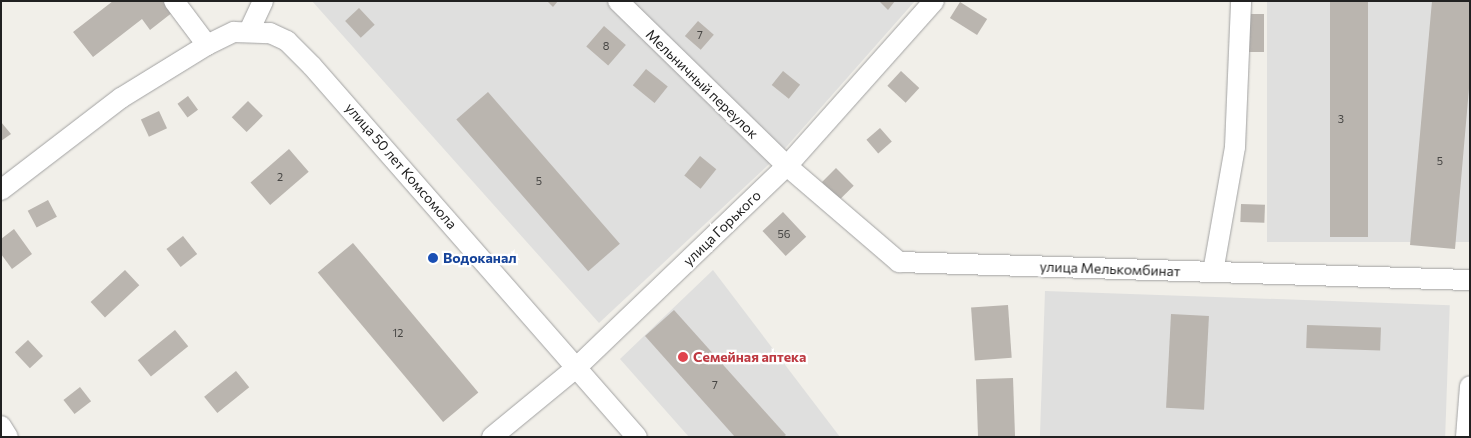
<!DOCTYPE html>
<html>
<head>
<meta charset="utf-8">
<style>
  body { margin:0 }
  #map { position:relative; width:1471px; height:438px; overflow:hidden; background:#f1efe9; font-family:Commissioner,sans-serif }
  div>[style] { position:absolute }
  .residential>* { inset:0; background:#dfdfde; transform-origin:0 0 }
  .building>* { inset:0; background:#bab5af; transform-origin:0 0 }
  .roads { filter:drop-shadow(0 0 1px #a2a2a2) drop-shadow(0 0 1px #a2a2a2) }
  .minor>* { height:20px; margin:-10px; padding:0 10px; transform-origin:10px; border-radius:10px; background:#fff }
  .dots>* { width:14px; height:14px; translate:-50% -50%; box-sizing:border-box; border:2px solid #fff; border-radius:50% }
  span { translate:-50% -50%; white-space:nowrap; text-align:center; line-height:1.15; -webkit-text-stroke:4.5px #fff; paint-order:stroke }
  .number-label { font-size:11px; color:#474644 }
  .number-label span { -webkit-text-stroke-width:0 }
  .street-label { font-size:14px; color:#212121 }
  .transit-label { font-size:14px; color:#164399; font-weight:700 }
  .left { translate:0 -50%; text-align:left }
  .health-label { font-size:14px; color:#be3a42; font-weight:700 }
  .frame { position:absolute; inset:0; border:2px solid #212121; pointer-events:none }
</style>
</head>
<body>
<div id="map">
  <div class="residential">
    <i style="clip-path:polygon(312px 1px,915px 1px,780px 154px,599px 323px)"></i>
    <i style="left:1267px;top:1px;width:203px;height:241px"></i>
    <i style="clip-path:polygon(713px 270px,840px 437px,689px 437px,620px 359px)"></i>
    <i style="left:1045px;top:291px;width:405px;height:146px;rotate:2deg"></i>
  </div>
  <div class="building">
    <i style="clip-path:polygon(113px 1px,164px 1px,173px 12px,150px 30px,142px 19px,93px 57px,73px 32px)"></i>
    <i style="clip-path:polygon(547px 1px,558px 1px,553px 7px)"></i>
    <i style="clip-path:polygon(879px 1px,895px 1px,888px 10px)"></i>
    <i style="left:1330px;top:1px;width:38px;height:236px"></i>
    <i style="clip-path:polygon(1432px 1px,1470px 1px,1470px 77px,1455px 249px,1410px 245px)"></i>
    <i style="left:960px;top:2px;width:32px;height:19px;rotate:32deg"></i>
    <i style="left:359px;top:8px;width:23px;height:19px;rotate:47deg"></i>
    <i style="left:1243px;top:14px;width:21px;height:38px"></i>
    <i style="left:698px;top:21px;width:21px;height:20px;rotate:41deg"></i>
    <i style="left:604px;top:26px;width:29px;height:27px;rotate:41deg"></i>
    <i style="left:646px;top:69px;width:28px;height:21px;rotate:39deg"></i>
    <i style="left:783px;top:71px;width:22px;height:18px;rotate:39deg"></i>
    <i style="left:901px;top:71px;width:25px;height:20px;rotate:43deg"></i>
    <i style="left:488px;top:92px;width:201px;height:42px;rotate:49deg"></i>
    <i style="left:188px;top:96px;width:17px;height:13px;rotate:54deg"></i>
    <i style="left:248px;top:101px;width:21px;height:23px;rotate:45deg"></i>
    <i style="left:159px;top:111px;width:19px;height:20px;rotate:65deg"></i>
    <i style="clip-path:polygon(1px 122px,11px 134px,1px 141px)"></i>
    <i style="left:880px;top:128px;width:18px;height:18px;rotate:49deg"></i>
    <i style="left:289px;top:149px;width:30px;height:51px;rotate:49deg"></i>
    <i style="left:700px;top:156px;width:21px;height:25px;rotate:39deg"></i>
    <i style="left:836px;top:168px;width:25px;height:20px;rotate:45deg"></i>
    <i style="left:48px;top:200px;width:19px;height:23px;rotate:62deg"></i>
    <i style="left:1241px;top:204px;width:24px;height:18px;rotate:2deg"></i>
    <i style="left:783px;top:212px;width:34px;height:28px;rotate:47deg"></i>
    <i style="clip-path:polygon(14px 229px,32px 254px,12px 269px,1px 254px,1px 239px)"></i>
    <i style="left:183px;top:236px;width:23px;height:21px;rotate:52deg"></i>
    <i style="left:353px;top:243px;width:195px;height:46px;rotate:50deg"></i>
    <i style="left:125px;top:270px;width:21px;height:47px;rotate:47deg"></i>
    <i style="left:1008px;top:305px;width:53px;height:37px;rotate:86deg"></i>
    <i style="clip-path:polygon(674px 310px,786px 435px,783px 437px,735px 437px,645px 336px)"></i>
    <i style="left:1171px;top:314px;width:38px;height:94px;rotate:3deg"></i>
    <i style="left:1307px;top:325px;width:74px;height:23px;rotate:2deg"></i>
    <i style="left:175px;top:330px;width:21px;height:48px;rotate:51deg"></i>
    <i style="left:28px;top:340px;width:22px;height:18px;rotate:47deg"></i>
    <i style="left:236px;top:371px;width:21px;height:41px;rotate:51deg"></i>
    <i style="left:1013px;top:378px;width:59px;height:37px;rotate:88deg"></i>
    <i style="left:80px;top:387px;width:18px;height:21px;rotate:52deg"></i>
  </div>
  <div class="roads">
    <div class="minor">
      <i style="left:174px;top:1px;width:55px;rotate:53.1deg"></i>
      <i style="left:618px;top:1px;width:236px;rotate:44.3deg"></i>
      <i style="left:787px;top:166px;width:148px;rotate:40.6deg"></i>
      <i style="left:899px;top:262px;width:571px;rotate:1.81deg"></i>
      <i style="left:250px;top:29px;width:31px;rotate:-65deg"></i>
      <i style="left:1px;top:190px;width:151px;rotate:-37.5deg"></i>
      <i style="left:121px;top:98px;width:101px;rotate:-31.6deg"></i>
      <i style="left:207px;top:45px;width:30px;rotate:-26deg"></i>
      <i style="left:234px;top:32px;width:36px;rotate:2deg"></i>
      <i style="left:270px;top:33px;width:19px;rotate:25deg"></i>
      <i style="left:287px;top:41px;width:35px;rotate:45deg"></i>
      <i style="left:312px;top:66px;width:493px;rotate:48.8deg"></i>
      <i style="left:1213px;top:272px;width:127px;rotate:-80deg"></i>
      <i style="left:1235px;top:147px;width:146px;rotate:-87.6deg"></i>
      <i style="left:1px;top:426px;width:13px;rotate:58deg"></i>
      <i style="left:492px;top:437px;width:109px;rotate:-39.4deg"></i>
      <i style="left:576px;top:368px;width:292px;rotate:-43.8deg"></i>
      <i style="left:787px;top:166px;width:221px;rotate:-48.3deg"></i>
      <i style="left:1466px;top:437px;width:51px;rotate:-85.5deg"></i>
    </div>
  </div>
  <div class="dots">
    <i style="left:433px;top:258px;background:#1a4fb4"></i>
    <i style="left:683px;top:357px;background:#e0444e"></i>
  </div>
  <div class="number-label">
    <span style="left:700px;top:35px">7</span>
    <span style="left:606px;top:46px">8</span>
    <span style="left:1341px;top:119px">3</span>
    <span style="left:1440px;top:161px">5</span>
    <span style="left:280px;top:177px">2</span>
    <span style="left:539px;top:181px">5</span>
    <span style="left:784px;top:234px">56</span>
    <span style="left:398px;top:333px">12</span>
    <span style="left:715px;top:385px">7</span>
  </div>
  <div class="street-label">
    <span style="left:702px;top:84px;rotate:44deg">Мельничный переулок</span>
    <span style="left:401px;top:166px;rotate:49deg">улица 50 лет Комсомола</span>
    <span style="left:722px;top:228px;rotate:-44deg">улица Горького</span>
    <span style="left:1110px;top:269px;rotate:2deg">улица Мелькомбинат</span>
  </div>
  <div class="transit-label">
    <span class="left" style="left:443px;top:258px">Водоканал</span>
  </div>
  <div class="health-label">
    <span class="left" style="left:693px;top:357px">Семейная аптека</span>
  </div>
  <div class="frame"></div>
</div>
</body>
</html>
